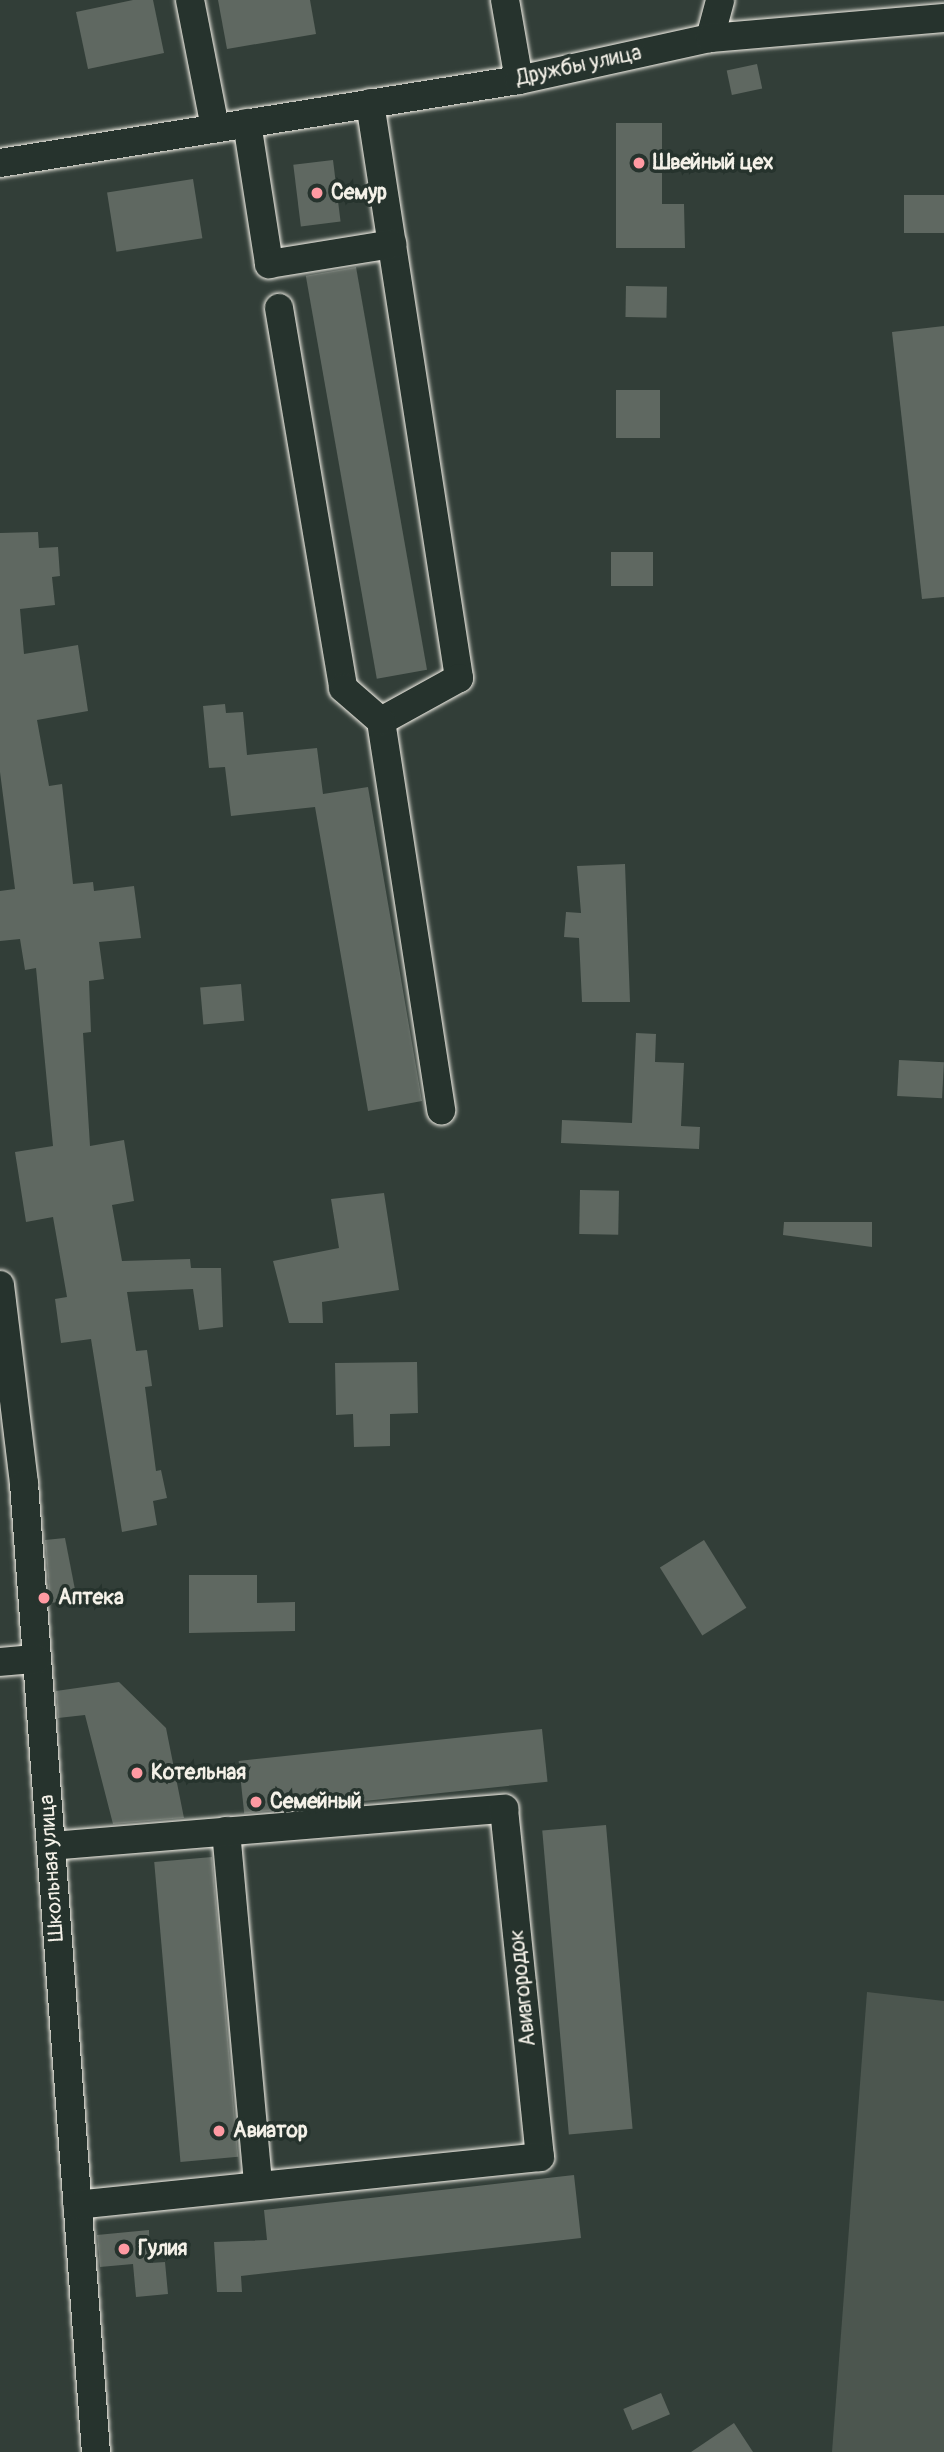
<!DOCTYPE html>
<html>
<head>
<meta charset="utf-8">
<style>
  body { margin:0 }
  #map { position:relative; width:944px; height:2452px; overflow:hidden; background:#323e38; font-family:Pangolin,sans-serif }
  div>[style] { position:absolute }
  .green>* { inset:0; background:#4c564f }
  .building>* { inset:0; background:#5f6861; transform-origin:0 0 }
  .roads { filter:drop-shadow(0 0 2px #f4f1e8) drop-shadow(0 0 2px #f4f1e8) }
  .minor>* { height:28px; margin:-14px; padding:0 14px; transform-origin:14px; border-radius:14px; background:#26332d }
  .dots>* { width:19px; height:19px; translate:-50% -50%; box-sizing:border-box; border:4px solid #26332d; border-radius:50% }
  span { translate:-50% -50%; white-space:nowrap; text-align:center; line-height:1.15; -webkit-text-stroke:7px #26332d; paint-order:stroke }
  .street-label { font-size:21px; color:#f4f1e8 }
  .poi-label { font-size:21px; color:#f4f1e8; font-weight:700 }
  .left { translate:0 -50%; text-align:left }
</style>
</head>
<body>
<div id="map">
  <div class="green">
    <i style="clip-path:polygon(867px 1992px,944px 2001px,944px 2452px,832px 2452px)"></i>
  </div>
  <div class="building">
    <i style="clip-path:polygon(133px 0,153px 0,164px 53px,88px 69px,76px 12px)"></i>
    <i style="clip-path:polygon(218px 0,310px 0,316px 34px,227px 49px)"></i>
    <i style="left:757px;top:64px;width:25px;height:31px;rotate:78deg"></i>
    <i style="clip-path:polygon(616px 123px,662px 123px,662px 204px,684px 204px,685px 248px,616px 248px)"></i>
    <i style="left:333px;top:160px;width:62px;height:40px;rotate:83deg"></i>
    <i style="left:193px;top:179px;width:60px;height:87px;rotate:81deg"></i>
    <i style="left:944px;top:195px;width:38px;height:40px;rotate:90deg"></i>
    <i style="left:356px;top:267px;width:409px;height:51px;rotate:80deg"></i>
    <i style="left:626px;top:286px;width:41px;height:31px;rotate:1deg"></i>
    <i style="clip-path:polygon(944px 326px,944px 597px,922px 599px,892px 332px)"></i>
    <i style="left:616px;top:390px;width:44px;height:48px"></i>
    <i style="clip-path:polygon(38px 532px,39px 548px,58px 547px,60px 576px,52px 577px,55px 605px,20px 609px,24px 654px,78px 645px,88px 711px,37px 720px,49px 786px,62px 784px,73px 884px,93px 882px,94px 891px,134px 886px,141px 938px,99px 942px,104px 979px,89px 981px,91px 1032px,83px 1033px,90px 1146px,124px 1140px,134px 1201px,112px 1205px,122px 1261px,190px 1259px,191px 1268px,221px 1268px,223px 1327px,199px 1330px,193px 1289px,127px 1292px,136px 1351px,147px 1350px,152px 1386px,145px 1387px,156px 1471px,161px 1470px,167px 1498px,153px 1501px,157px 1525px,122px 1532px,91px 1339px,61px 1343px,55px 1299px,67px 1297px,53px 1217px,26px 1222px,15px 1152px,53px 1146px,36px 968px,25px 970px,20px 939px,0 941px,0 891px,15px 889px,0 772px,0 533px)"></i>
    <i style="left:611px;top:552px;width:42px;height:34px"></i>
    <i style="clip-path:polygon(225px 704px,226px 713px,243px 712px,247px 755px,317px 748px,323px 794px,368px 787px,422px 1101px,368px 1111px,315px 807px,231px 816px,225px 767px,209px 768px,203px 706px)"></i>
    <i style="clip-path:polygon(625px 864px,630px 1002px,582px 1002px,579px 938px,564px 937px,566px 912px,581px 913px,577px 866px)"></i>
    <i style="left:241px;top:984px;width:37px;height:41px;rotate:85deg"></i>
    <i style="clip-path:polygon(636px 1033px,656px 1034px,655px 1062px,684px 1063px,681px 1126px,700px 1127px,699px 1149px,561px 1143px,562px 1120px,632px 1123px)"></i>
    <i style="left:899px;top:1060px;width:45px;height:36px;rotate:3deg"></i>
    <i style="left:580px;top:1190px;width:39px;height:44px;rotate:1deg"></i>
    <i style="clip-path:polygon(384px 1193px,399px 1290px,322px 1302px,323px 1323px,289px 1323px,273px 1261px,339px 1248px,331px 1199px)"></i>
    <i style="clip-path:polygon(784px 1222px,872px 1222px,872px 1247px,783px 1235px)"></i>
    <i style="clip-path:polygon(417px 1362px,418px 1413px,390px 1414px,390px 1446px,354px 1447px,353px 1414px,336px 1415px,335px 1363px)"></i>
    <i style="clip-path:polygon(65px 1538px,77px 1600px,50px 1603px,45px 1540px)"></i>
    <i style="left:704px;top:1540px;width:80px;height:52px;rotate:58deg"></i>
    <i style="clip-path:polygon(189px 1575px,257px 1575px,257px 1603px,295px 1602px,295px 1631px,189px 1633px)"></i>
    <i style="clip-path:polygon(119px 1682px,166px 1728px,184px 1818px,113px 1824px,85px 1715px,58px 1718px,56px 1691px)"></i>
    <i style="left:542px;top:1729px;width:53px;height:305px;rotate:84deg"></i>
    <i style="left:606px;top:1825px;width:305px;height:64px;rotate:85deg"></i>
    <i style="left:212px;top:1857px;width:301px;height:58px;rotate:85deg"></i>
    <i style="clip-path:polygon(574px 2175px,581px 2238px,241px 2276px,242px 2292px,217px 2292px,214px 2242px,267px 2240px,264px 2210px)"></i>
    <i style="clip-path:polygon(149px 2230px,150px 2263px,165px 2262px,168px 2294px,136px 2297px,133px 2264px,100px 2267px,97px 2235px)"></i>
    <i style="left:661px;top:2393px;width:23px;height:41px;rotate:67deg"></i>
    <i style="clip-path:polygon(734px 2423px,753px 2452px,691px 2452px)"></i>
  </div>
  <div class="roads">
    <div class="minor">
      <i style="left:190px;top:0;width:130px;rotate:78.9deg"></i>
      <i style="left:505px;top:0;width:81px;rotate:80.1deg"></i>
      <i style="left:710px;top:38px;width:39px;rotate:-75deg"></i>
      <i style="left:370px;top:103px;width:582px;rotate:81.2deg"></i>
      <i style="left:459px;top:678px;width:89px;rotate:151.1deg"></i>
      <i style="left:381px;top:721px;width:394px;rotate:81.2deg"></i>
      <i style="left:247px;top:123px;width:143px;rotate:81.1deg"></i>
      <i style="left:269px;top:264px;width:125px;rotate:-9.2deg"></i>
      <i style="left:0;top:163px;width:526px;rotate:-9.09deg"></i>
      <i style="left:519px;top:80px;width:196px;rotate:-12.4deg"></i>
      <i style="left:710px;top:38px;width:235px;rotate:-4.9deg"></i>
      <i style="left:279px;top:308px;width:385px;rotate:80.4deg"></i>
      <i style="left:343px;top:688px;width:50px;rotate:41deg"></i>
      <i style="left:0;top:1285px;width:200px;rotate:83.1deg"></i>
      <i style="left:24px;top:1484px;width:971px;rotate:85.75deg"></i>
      <i style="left:0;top:1662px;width:37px;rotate:-5deg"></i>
      <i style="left:226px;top:1831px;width:356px;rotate:84.8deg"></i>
      <i style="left:51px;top:1846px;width:455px;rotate:-4.7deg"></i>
      <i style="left:504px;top:1809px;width:350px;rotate:84.1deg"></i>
      <i style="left:540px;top:2157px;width:465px;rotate:174.1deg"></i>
    </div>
  </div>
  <div class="dots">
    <i style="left:639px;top:163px;background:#ff9aa2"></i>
    <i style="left:317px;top:193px;background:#ff9aa2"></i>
    <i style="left:44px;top:1598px;background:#ff9aa2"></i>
    <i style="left:137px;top:1773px;background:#ff9aa2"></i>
    <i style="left:256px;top:1802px;background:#ff9aa2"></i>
    <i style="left:219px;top:2131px;background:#ff9aa2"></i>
    <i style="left:124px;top:2249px;background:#ff9aa2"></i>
  </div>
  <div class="street-label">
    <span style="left:579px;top:66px;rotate:-12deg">Дружбы улица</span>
    <span style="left:52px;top:1868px;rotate:-94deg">Школьная улица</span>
    <span style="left:523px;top:1988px;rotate:-96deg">Авиагородок</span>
  </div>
  <div class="poi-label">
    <span class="left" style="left:653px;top:163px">Швейный цех</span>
    <span class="left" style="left:331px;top:193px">Семур</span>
    <span class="left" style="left:58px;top:1598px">Аптека</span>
    <span class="left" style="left:151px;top:1773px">Котельная</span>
    <span class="left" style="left:270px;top:1802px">Семейный</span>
    <span class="left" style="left:233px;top:2131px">Авиатор</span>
    <span class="left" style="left:138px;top:2249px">Гулия</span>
  </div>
</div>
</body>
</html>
